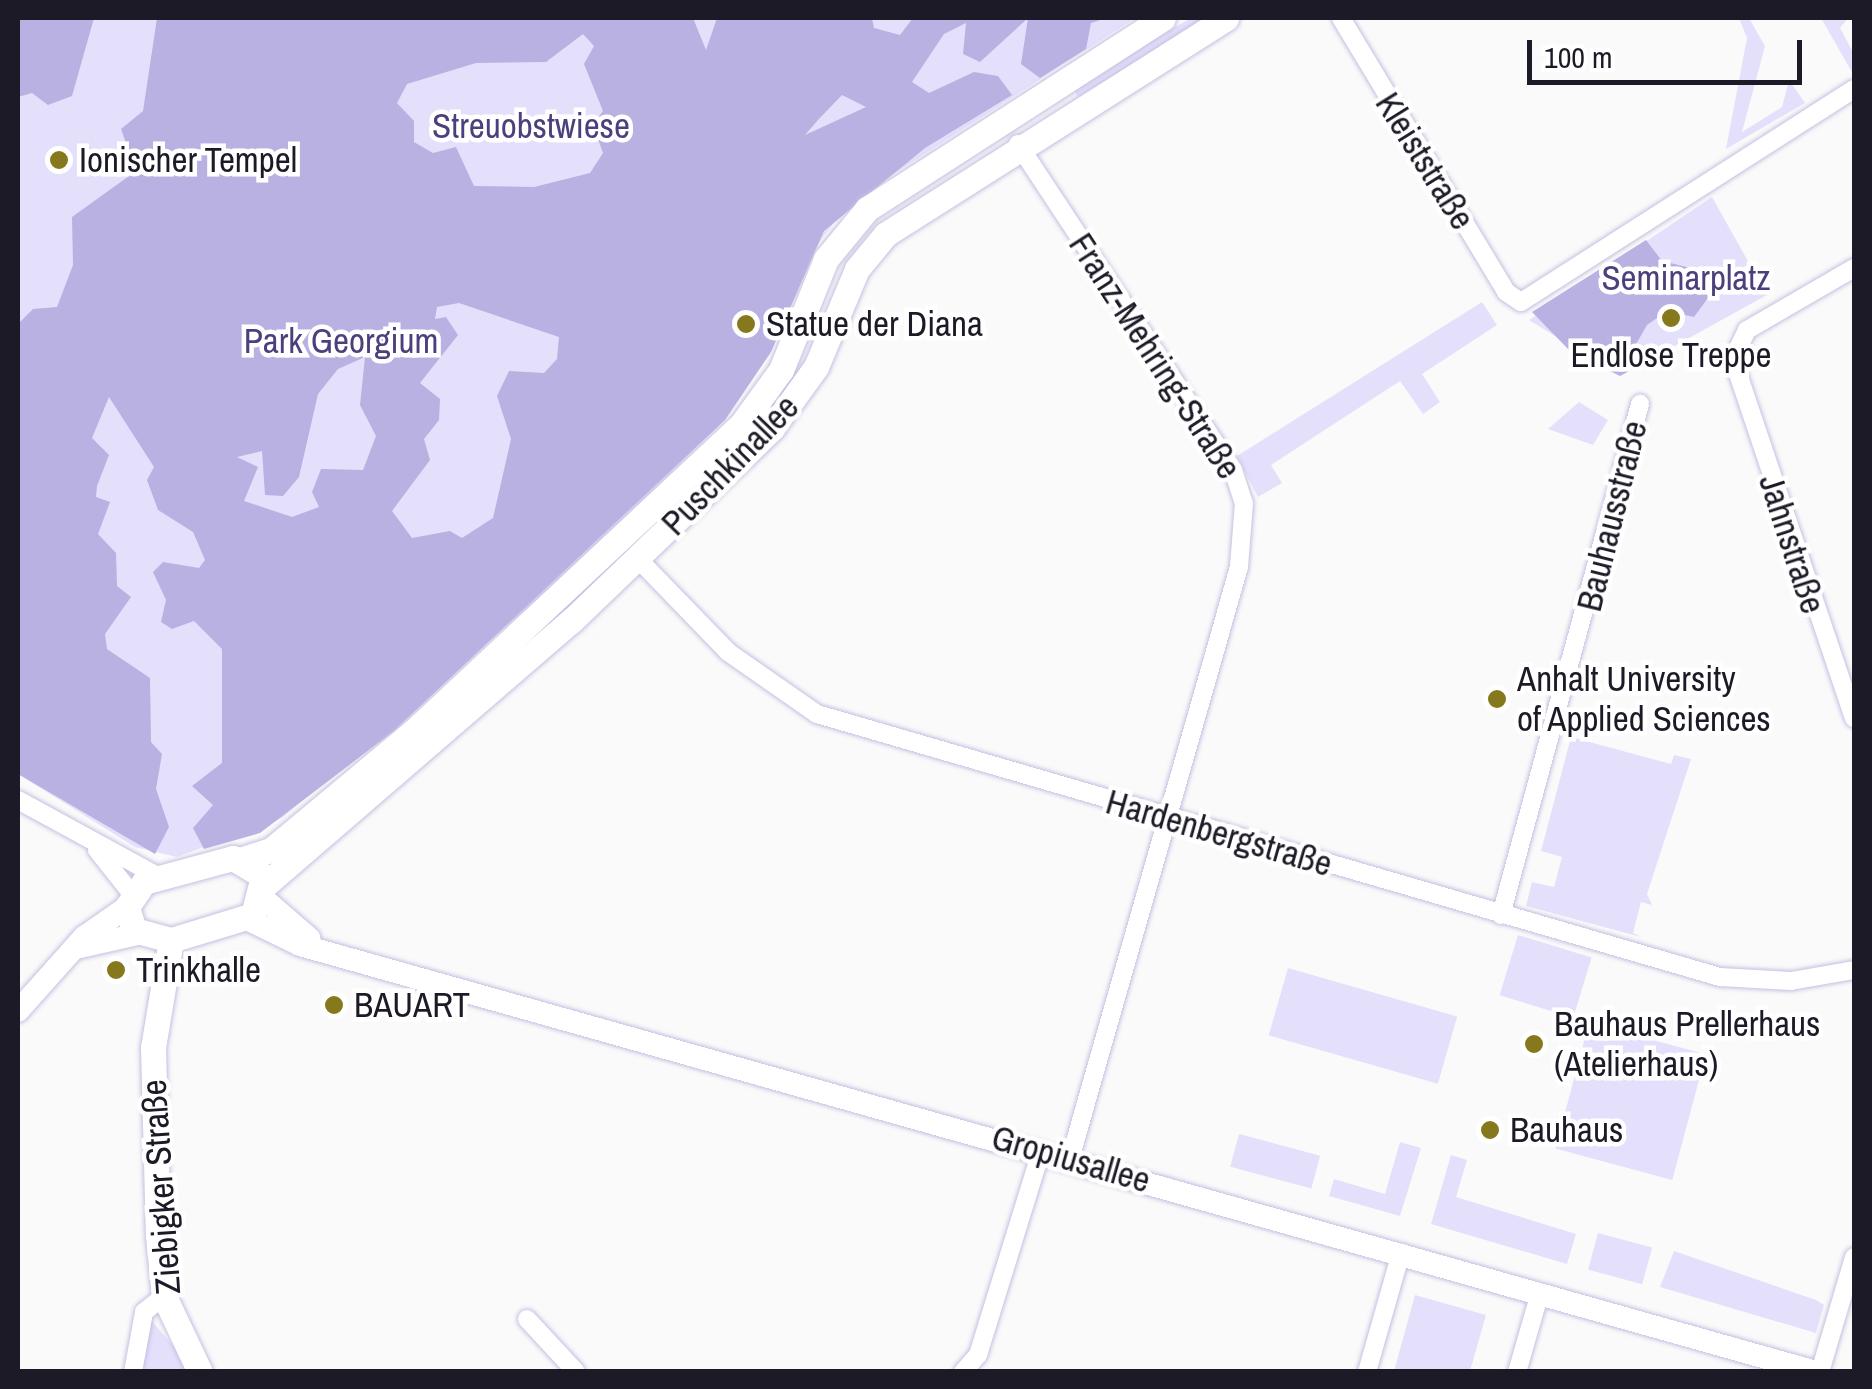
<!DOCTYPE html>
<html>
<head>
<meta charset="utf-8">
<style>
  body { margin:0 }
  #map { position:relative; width:1872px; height:1389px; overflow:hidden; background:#fafafa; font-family:"Archivo Narrow",sans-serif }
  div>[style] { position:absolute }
  .green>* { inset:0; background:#e4e0fc; transform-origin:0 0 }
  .forest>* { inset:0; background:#b8b1e2 }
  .roads { filter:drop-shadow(0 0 2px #c4c0e1) drop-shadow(0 0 2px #c4c0e1) }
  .minor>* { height:18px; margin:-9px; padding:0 9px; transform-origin:9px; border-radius:9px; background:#fff }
  .tertiary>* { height:22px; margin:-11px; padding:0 11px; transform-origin:11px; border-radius:11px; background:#fff }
  .secondary>* { height:25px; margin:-12.5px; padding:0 12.5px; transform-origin:12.5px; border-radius:12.5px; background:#fff }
  .dots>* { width:28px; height:28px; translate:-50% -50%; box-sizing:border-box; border:5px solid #fff; border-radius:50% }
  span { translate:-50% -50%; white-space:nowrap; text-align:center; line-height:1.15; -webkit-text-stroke:9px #fff; paint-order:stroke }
  .park-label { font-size:35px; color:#4d3f7c }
  .poi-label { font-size:35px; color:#1b1a26 }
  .left { translate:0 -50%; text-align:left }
  .street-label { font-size:35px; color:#1b1a26 }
  .frame { position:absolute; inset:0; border:20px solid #1b1a26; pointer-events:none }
  .scale { position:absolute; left:1527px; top:40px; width:275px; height:45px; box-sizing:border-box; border:5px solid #1b1a26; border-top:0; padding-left:12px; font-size:30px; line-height:35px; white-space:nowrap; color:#1b1a26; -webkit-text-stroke:8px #fff; paint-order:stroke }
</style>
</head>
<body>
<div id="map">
  <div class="green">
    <i style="clip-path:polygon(18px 18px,1135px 18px,850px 202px,804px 262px,771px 352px,725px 420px,564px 577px,282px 818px,177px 857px,135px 847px,18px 774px)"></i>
    <i style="clip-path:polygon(1191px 18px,1209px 18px,1078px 97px,1071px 85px)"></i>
    <i style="clip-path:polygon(1739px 18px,1749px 18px,1765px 46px,1742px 132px,1782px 107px,1789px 80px,1805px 103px,1726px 149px,1747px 38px)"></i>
    <i style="clip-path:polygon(1821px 18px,1848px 18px,1840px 28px,1854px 54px,1853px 74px)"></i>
    <i style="clip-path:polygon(1712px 197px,1767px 295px,1620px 376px,1529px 320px)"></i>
    <i style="clip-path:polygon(1482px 302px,1497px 325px,1422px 374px,1440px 402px,1423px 414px,1400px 381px,1271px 465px,1282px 483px,1258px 497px,1237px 456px)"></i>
    <i style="clip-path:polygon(1579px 402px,1608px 420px,1593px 445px,1548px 429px)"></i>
    <i style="clip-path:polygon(1571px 737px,1671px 764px,1674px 755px,1691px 759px,1647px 894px,1652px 905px,1641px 902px,1633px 933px,1641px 937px,1526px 906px,1532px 882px,1554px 887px,1562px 857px,1541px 851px)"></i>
    <i style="left:1518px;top:935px;width:77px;height:63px;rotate:17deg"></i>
    <i style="left:1288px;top:968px;width:176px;height:70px;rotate:16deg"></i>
    <i style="left:1589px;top:1023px;width:121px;height:130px;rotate:15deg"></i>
    <i style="left:1239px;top:1134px;width:84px;height:34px;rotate:15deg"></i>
    <i style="clip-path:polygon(1400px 1142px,1421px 1148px,1400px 1216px,1329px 1196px,1334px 1179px,1385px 1194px)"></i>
    <i style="clip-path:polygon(1451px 1155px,1467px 1160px,1456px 1197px,1576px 1234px,1567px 1264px,1431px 1224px)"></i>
    <i style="left:1598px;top:1233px;width:56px;height:38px;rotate:15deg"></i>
    <i style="clip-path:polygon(1674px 1251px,1816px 1300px,1824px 1305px,1816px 1333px,1660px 1287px)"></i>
    <i style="clip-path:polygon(1415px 1295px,1486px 1315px,1470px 1371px,1394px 1371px)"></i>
    <i style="clip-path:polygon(144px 1312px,195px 1371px,133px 1372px)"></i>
  </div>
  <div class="forest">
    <i style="clip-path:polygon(18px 18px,94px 18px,72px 96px,48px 105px,32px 93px,18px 97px)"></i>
    <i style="clip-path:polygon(evenodd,157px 18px,693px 18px,706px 50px,717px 18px,872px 18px,874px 28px,900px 35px,913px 18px,1106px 18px,1091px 23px,1086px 49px,1040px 78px,1021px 64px,1028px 18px,980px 62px,963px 54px,966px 23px,944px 34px,912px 82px,929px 93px,974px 72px,998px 76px,1012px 95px,925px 148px,824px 231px,771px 352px,725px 420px,394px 731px,260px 833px,204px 849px,193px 828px,213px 805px,192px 786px,222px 763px,222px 649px,194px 621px,172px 629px,161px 622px,166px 600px,153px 572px,163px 562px,199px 568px,205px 560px,193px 532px,158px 510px,147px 480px,154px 467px,109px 397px,92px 438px,109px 455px,97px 486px,96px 497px,110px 502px,98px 534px,116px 553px,117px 586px,131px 597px,105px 634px,107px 649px,150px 678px,151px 742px,162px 754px,156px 789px,169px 827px,155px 854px,18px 774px,18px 324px,33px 309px,57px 307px,73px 265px,72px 217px,136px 171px,121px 129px,143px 111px,157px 18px,583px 34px,594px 46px,584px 64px,603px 111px,593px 125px,603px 153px,590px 173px,534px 187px,474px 186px,456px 147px,433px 153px,414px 142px,414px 121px,397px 103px,407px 84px,476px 63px,546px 62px,583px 34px,157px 18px,842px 95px,866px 107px,805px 135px,818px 120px,842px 95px,157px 18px,459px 303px,559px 337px,557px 359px,544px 373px,509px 371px,497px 396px,511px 439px,493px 518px,462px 538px,450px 531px,412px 538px,392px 511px,430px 460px,424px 439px,439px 420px,440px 399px,420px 383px,458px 335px,446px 317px,435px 319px,437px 307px,459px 303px,157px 18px,365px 357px,360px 405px,376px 436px,363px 470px,321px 469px,312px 492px,319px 507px,292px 517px,244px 501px,258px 467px,237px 457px,262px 451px,265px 495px,283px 496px,299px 477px,318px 394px,338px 369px,365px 357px)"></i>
    <i style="clip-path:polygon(1646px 240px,1662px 261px,1699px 270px,1716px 287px,1694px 317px,1667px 311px,1647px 325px,1635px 346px,1642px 364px,1620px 376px,1570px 351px,1532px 312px)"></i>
  </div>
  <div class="roads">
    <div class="minor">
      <i style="left:1341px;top:18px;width:320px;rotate:58.9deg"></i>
      <i style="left:1506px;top:292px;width:18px;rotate:34deg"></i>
      <i style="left:1521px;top:302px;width:395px;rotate:-32.6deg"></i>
      <i style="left:1018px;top:144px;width:391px;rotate:56.6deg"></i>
      <i style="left:1233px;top:470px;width:35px;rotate:72deg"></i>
      <i style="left:1244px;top:503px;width:64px;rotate:94.5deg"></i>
      <i style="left:1239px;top:567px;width:616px;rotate:105.93deg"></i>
      <i style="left:1854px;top:268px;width:124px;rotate:149.9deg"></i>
      <i style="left:1747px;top:330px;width:32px;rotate:116deg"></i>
      <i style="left:1733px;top:359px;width:379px;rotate:71.4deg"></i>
      <i style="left:639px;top:560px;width:128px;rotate:45.9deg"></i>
      <i style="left:728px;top:652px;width:108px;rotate:34.9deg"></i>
      <i style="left:817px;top:714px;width:941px;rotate:16.24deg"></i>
      <i style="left:1720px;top:977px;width:71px;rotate:3.2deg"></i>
      <i style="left:1791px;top:981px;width:64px;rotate:-9.9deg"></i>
      <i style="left:18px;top:800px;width:161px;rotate:28.6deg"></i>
      <i style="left:97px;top:850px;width:56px;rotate:51.5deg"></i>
      <i style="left:1501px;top:915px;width:530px;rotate:-74.78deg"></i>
      <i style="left:527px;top:1319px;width:72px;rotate:47.2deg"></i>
      <i style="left:133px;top:1372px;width:61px;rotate:-79.6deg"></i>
      <i style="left:144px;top:1312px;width:26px;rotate:-39deg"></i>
      <i style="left:963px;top:1372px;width:23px;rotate:-49deg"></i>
      <i style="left:978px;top:1355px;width:214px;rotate:-72.8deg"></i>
      <i style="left:1367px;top:1372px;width:124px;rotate:-74.1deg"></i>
      <i style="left:1517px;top:1372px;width:82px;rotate:-73.8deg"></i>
      <i style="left:1820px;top:1372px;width:120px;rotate:-73.5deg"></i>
    </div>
    <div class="tertiary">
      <i style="left:264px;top:899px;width:60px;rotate:40.9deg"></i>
      <i style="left:247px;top:919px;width:59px;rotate:26.1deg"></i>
      <i style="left:300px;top:945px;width:1575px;rotate:15.73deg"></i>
      <i style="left:80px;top:947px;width:59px;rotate:-12.6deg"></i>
      <i style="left:18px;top:1011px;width:99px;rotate:-48.3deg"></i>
      <i style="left:84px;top:937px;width:52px;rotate:-34.9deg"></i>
    </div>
    <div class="secondary">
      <i style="left:233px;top:858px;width:35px;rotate:31deg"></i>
      <i style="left:263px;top:876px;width:40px;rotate:104.4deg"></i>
      <i style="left:253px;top:915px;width:86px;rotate:163deg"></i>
      <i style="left:171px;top:940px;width:38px;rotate:-165deg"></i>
      <i style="left:134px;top:930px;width:24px;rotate:-107deg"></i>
      <i style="left:127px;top:907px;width:30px;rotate:-56deg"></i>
      <i style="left:144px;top:882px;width:92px;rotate:-15.1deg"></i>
      <i style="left:243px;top:859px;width:29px;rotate:-18deg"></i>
      <i style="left:271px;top:850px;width:187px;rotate:-39.8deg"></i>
      <i style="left:415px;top:730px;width:446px;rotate:-43.1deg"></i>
      <i style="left:741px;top:425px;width:68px;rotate:-54deg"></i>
      <i style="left:781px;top:370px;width:120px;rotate:-67.9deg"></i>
      <i style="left:826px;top:259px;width:65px;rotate:-50.6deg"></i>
      <i style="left:867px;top:209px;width:352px;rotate:-32.8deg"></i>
      <i style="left:266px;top:884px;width:403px;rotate:-40.8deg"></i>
      <i style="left:571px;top:621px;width:279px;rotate:-43.8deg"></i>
      <i style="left:772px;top:428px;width:75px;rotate:-54.2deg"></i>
      <i style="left:816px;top:367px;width:106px;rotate:-67.3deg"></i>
      <i style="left:857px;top:269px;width:45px;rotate:-50.4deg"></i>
      <i style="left:886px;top:234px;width:403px;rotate:-32.4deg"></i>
      <i style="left:171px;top:940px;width:109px;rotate:99.5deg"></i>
      <i style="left:153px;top:1047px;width:188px;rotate:88.5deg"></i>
      <i style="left:158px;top:1235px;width:61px;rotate:84.4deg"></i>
      <i style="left:164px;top:1296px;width:84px;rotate:64.7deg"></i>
    </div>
  </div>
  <div class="dots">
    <i style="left:59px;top:160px;background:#86781c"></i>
    <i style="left:1671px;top:318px;background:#86781c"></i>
    <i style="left:746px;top:324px;background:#86781c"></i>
    <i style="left:1497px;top:699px;background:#86781c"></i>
    <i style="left:116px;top:970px;background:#86781c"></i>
    <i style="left:334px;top:1005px;background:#86781c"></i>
    <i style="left:1534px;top:1044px;background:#86781c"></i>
    <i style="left:1490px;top:1130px;background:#86781c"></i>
  </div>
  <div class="park-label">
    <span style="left:531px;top:126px">Streuobstwiese</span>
    <span style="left:1686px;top:278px">Seminarplatz</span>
    <span style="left:341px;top:341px">Park Georgium</span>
  </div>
  <div class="poi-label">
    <span class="left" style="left:79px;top:160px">Ionischer Tempel</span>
    <span class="left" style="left:766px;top:324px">Statue der Diana</span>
    <span style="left:1671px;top:355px">Endlose Treppe</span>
    <span class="left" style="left:1517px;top:699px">Anhalt University<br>of Applied Sciences</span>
    <span class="left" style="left:136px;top:970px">Trinkhalle</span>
    <span class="left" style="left:354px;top:1005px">BAUART</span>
    <span class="left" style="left:1554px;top:1044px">Bauhaus Prellerhaus<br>(Atelierhaus)</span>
    <span class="left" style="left:1510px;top:1130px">Bauhaus</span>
  </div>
  <div class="street-label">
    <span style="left:1425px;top:161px;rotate:58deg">Kleiststraße</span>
    <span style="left:1155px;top:356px;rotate:57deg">Franz-Mehring-Straße</span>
    <span style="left:730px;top:465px;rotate:-46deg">Puschkinallee</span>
    <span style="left:1612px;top:516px;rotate:-76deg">Bauhausstraße</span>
    <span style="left:1792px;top:544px;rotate:72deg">Jahnstraße</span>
    <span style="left:1219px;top:833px;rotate:16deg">Hardenbergstraße</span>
    <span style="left:1071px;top:1159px;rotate:16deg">Gropiusallee</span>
    <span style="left:161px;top:1187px;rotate:-94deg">Ziebigker Straße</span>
  </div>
  <div class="frame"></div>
  <div class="scale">100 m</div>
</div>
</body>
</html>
